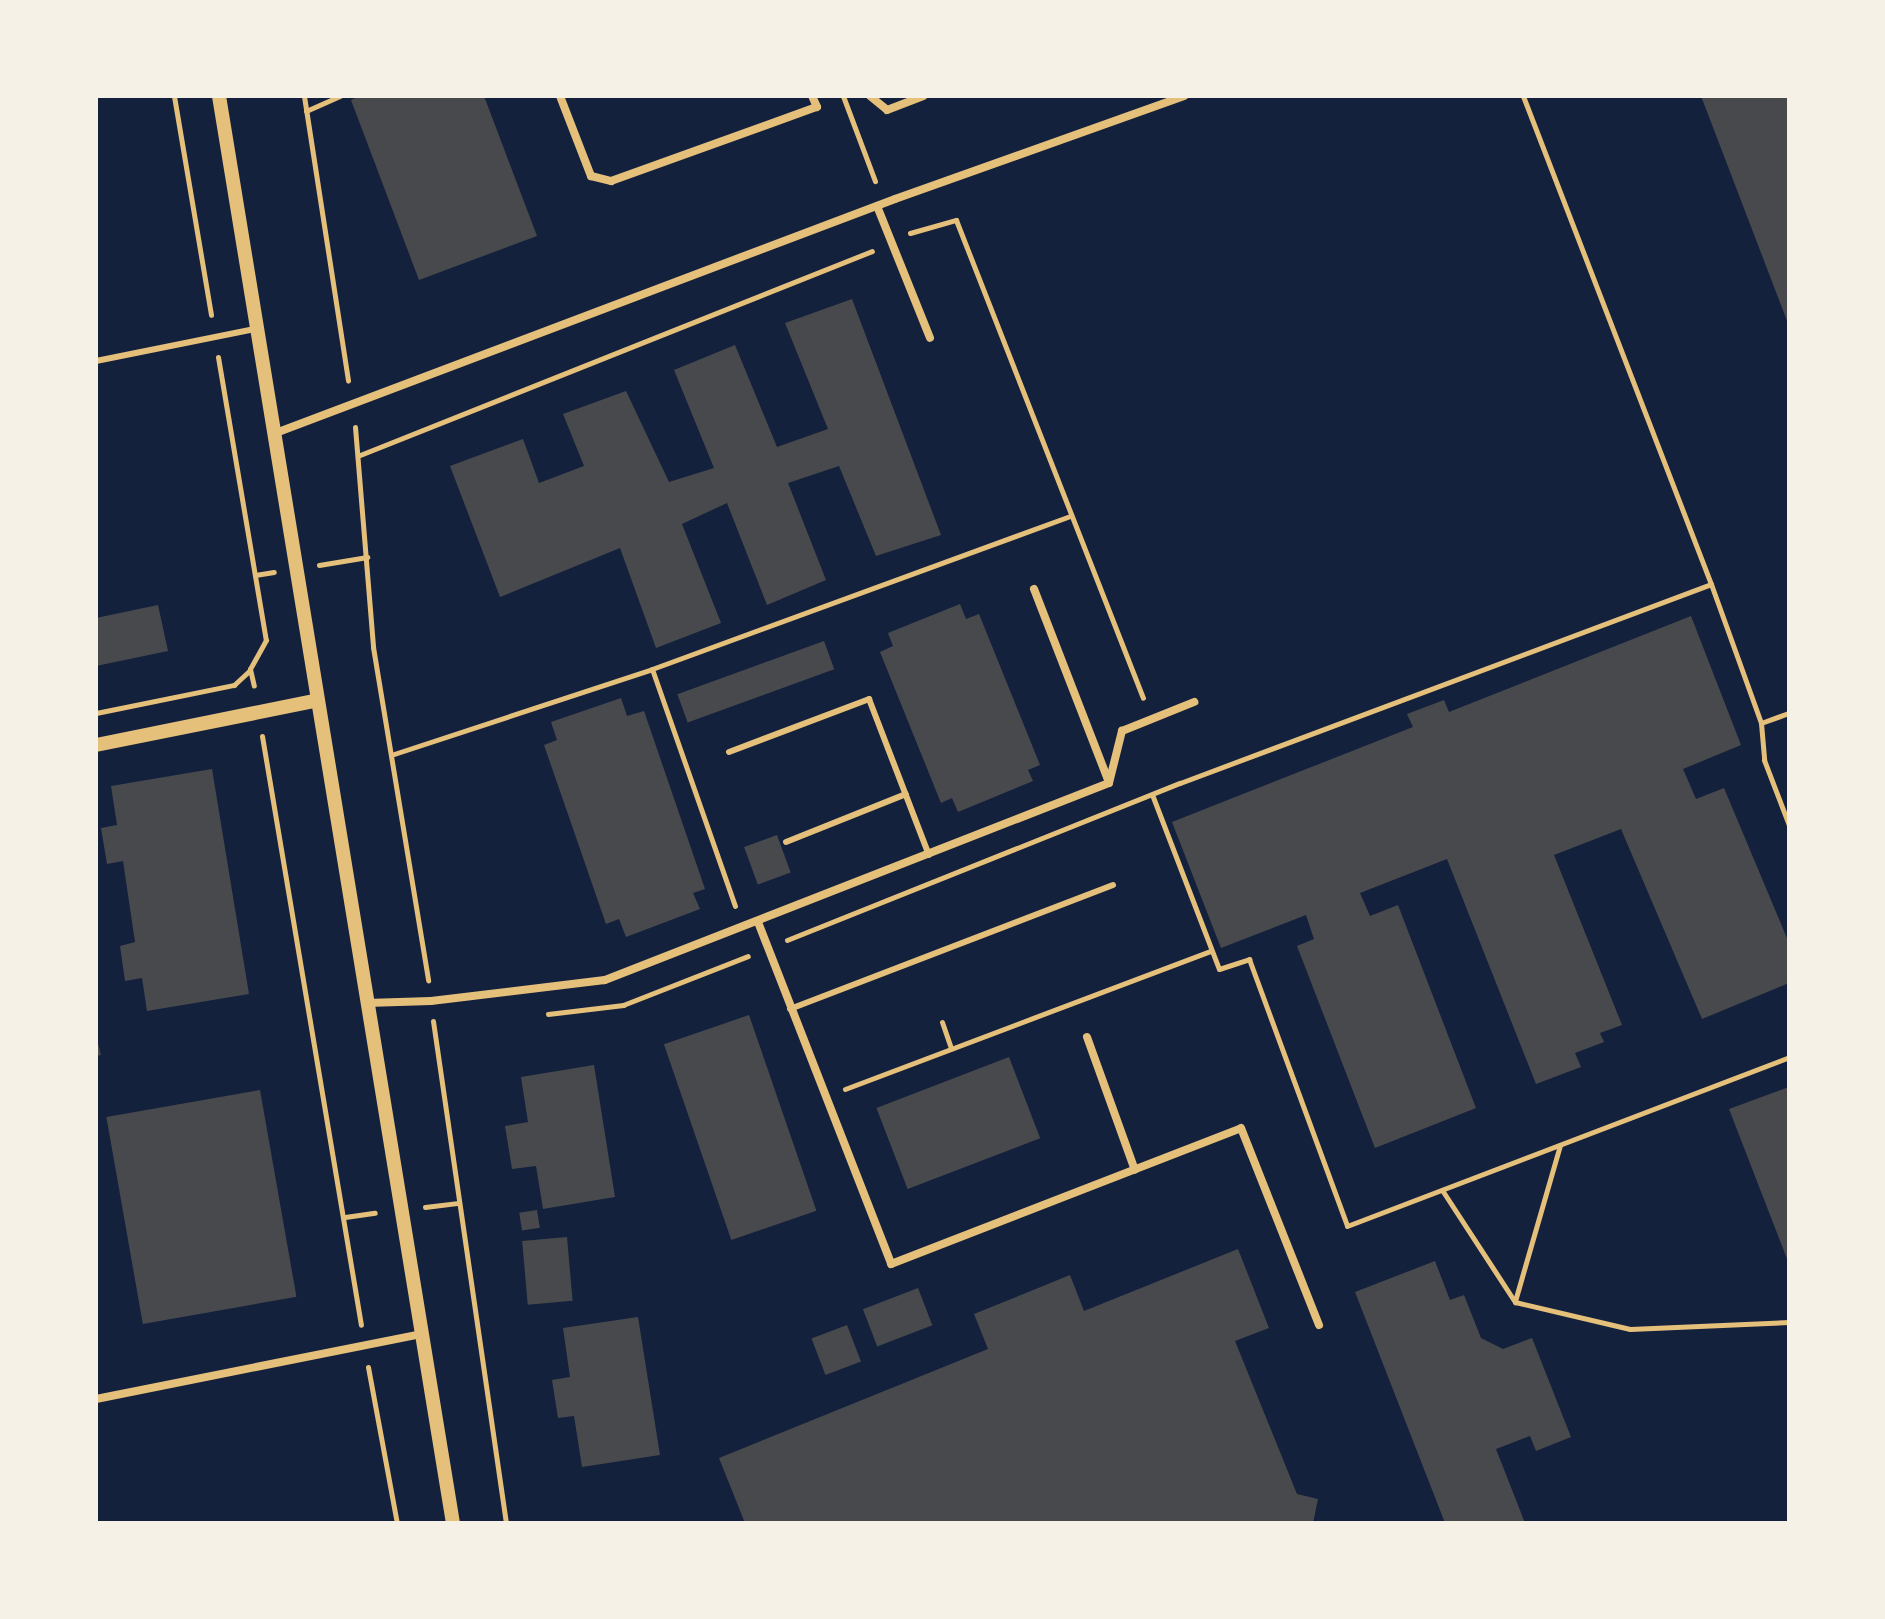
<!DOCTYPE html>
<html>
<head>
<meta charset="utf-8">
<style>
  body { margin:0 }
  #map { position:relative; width:1885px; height:1619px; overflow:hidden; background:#14213d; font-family:"IBM Plex Serif",serif }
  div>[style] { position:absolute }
  .building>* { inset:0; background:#48494c; transform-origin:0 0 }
  .path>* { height:5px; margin:-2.5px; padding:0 2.5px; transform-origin:2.5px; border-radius:2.5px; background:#e5c07b }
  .service>* { height:6px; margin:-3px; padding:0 3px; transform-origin:3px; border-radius:3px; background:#e5c07b }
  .minor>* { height:8px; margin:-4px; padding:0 4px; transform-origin:4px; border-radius:4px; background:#e5c07b }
  .tertiary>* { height:14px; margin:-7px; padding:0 7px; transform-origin:7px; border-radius:7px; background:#e5c07b }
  span { translate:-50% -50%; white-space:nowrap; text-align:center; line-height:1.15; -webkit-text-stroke:6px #f6f1e7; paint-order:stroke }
  .frame { position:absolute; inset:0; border:98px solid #f6f1e7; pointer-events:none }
</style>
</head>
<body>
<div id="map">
  <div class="building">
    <i style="clip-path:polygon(360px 96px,484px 96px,537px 236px,419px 280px,351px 100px)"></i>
    <i style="clip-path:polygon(1701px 96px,1789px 96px,1789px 326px)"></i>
    <i style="clip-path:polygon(852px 299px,941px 535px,876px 556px,839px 466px,788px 483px,826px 580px,767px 605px,727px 503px,682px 524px,721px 623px,656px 648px,620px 548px,500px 597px,450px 466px,523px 439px,539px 483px,584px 466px,563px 414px,626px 391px,669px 482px,714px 468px,674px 370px,735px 345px,777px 447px,828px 429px,785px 323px)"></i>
    <i style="clip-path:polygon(960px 604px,966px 619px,979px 614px,1040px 765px,1028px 770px,1033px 781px,958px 812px,952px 798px,941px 803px,880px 652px,893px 646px,888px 633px)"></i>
    <i style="clip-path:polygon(158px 605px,168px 651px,96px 666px,96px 618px)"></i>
    <i style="clip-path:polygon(1691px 616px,1741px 745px,1683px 769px,1696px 799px,1724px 788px,1789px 943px,1789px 983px,1702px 1019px,1621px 829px,1554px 855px,1622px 1025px,1600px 1033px,1604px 1042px,1575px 1053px,1581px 1067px,1536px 1084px,1447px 859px,1360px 893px,1370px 916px,1398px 905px,1476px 1108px,1375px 1148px,1297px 946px,1314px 939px,1306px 915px,1221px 948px,1172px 822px,1413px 727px,1407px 714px,1444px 700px,1449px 712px)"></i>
    <i style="left:824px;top:641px;width:30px;height:156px;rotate:70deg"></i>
    <i style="clip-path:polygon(621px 698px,627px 716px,644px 711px,705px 889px,693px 893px,700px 909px,626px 937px,619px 919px,606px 924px,544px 745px,557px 740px,551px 722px)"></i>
    <i style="clip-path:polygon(212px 769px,249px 994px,147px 1011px,142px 978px,125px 981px,120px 946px,135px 942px,123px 861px,107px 864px,101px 828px,117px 825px,111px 786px)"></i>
    <i style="left:777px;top:835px;width:40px;height:35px;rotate:70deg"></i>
    <i style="left:749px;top:1015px;width:207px;height:90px;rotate:71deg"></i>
    <i style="clip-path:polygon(96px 1036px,101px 1055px,96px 1056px)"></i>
    <i style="left:1009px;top:1057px;width:87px;height:142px;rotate:69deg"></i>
    <i style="clip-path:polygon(594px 1065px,615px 1197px,543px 1209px,536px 1166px,512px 1169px,505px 1126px,528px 1122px,521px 1077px)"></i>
    <i style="clip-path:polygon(1789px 1087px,1789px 1264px,1729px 1109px)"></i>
    <i style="left:260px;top:1090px;width:210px;height:156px;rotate:80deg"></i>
    <i style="left:537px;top:1210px;width:18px;height:18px;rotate:81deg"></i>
    <i style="left:567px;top:1237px;width:64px;height:45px;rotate:85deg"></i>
    <i style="clip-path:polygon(1238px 1249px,1269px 1328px,1235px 1341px,1297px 1494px,1318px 1499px,1313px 1523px,745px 1523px,719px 1458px,988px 1349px,974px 1314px,1070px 1275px,1084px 1311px)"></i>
    <i style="clip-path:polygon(1435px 1261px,1450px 1300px,1464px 1295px,1481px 1338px,1503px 1349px,1532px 1338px,1571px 1437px,1536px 1451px,1530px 1436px,1496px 1449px,1525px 1523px,1445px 1523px,1355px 1292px)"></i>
    <i style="left:918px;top:1288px;width:40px;height:59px;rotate:69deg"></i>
    <i style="clip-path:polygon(638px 1317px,660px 1455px,582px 1467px,574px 1416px,558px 1418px,552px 1380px,570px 1377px,563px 1328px)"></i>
    <i style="left:847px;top:1325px;width:39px;height:38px;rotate:69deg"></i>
  </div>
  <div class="path">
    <i style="left:174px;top:96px;width:222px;rotate:80.4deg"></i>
    <i style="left:304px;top:96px;width:288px;rotate:81.2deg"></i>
    <i style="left:843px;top:96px;width:91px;rotate:69.4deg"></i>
    <i style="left:1523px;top:96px;width:523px;rotate:68.93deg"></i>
    <i style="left:1711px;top:584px;width:148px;rotate:70.2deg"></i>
    <i style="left:1761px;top:723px;width:37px;rotate:85deg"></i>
    <i style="left:1764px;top:760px;width:70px;rotate:69deg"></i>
    <i style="left:306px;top:111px;width:37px;rotate:-24deg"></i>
    <i style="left:910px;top:233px;width:48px;rotate:-15.8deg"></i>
    <i style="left:956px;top:220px;width:513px;rotate:68.63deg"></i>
    <i style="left:218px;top:357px;width:287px;rotate:80.4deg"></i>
    <i style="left:266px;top:640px;width:33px;rotate:119deg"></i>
    <i style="left:250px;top:669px;width:17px;rotate:77deg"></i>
    <i style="left:355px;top:427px;width:221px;rotate:85.3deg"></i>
    <i style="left:373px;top:647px;width:338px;rotate:80.6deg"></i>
    <i style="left:360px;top:455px;width:551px;rotate:-21.72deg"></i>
    <i style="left:319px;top:565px;width:49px;rotate:-9.5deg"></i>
    <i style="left:255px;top:575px;width:19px;rotate:-9deg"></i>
    <i style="left:652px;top:669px;width:251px;rotate:70.7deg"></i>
    <i style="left:96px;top:713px;width:141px;rotate:-11.5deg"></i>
    <i style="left:234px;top:685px;width:22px;rotate:-43deg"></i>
    <i style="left:1761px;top:723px;width:30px;rotate:-20deg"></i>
    <i style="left:262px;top:736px;width:597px;rotate:80.46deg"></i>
    <i style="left:391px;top:755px;width:275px;rotate:-18.2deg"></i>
    <i style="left:652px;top:669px;width:446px;rotate:-20.1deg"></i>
    <i style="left:1153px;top:797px;width:184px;rotate:69deg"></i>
    <i style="left:1219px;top:969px;width:32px;rotate:-18deg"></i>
    <i style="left:1249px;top:959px;width:284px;rotate:69.8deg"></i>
    <i style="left:1347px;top:1226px;width:473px;rotate:-20.9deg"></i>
    <i style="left:787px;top:940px;width:423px;rotate:-21.8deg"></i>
    <i style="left:1180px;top:783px;width:567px;rotate:-20.54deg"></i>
    <i style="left:548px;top:1014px;width:76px;rotate:-6.8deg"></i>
    <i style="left:623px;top:1005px;width:134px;rotate:-21.4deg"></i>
    <i style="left:433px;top:1021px;width:507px;rotate:81.73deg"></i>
    <i style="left:942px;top:1022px;width:28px;rotate:71deg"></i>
    <i style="left:845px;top:1089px;width:391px;rotate:-20.7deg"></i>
    <i style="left:1442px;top:1190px;width:134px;rotate:56.9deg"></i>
    <i style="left:1515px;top:1302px;width:118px;rotate:13.2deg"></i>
    <i style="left:1630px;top:1329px;width:159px;rotate:-2.5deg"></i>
    <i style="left:425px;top:1207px;width:34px;rotate:-7deg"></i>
    <i style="left:345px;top:1217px;width:30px;rotate:-8deg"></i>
    <i style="left:1515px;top:1301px;width:162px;rotate:-73.9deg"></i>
    <i style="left:368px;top:1367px;width:159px;rotate:79.5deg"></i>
  </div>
  <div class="service">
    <i style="left:96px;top:361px;width:162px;rotate:-11.4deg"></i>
    <i style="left:729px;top:752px;width:150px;rotate:-20.7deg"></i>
    <i style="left:869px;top:699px;width:167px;rotate:69deg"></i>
    <i style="left:786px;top:842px;width:129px;rotate:-21.8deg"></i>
    <i style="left:790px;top:1009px;width:346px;rotate:-21deg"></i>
  </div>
  <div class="minor">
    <i style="left:560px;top:96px;width:86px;rotate:68.8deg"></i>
    <i style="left:591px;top:176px;width:21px;rotate:14deg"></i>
    <i style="left:611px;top:181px;width:219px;rotate:-19.8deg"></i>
    <i style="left:817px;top:107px;width:12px;rotate:-114deg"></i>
    <i style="left:870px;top:96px;width:22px;rotate:39deg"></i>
    <i style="left:887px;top:110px;width:39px;rotate:-21deg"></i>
    <i style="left:877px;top:206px;width:142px;rotate:68.1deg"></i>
    <i style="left:273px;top:434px;width:665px;rotate:-20.7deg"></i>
    <i style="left:895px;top:199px;width:307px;rotate:-19.6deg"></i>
    <i style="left:1034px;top:589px;width:207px;rotate:68.8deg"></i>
    <i style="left:758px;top:922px;width:367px;rotate:68.7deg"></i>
    <i style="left:891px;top:1264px;width:375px;rotate:-21.2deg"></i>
    <i style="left:1241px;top:1128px;width:212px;rotate:68.4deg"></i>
    <i style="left:367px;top:1003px;width:64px;rotate:-1.8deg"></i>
    <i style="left:431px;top:1001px;width:175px;rotate:-6.9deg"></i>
    <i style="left:605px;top:980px;width:541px;rotate:-21.35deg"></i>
    <i style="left:1109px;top:783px;width:54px;rotate:-76deg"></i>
    <i style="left:1122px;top:731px;width:78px;rotate:-21.9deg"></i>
    <i style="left:1087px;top:1037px;width:141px;rotate:70.2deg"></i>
    <i style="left:96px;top:1399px;width:330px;rotate:-11.3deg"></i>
  </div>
  <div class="tertiary">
    <i style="left:219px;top:96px;width:1446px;rotate:80.69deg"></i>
    <i style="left:96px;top:745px;width:223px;rotate:-11.4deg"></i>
  </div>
  <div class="frame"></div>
</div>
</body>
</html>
